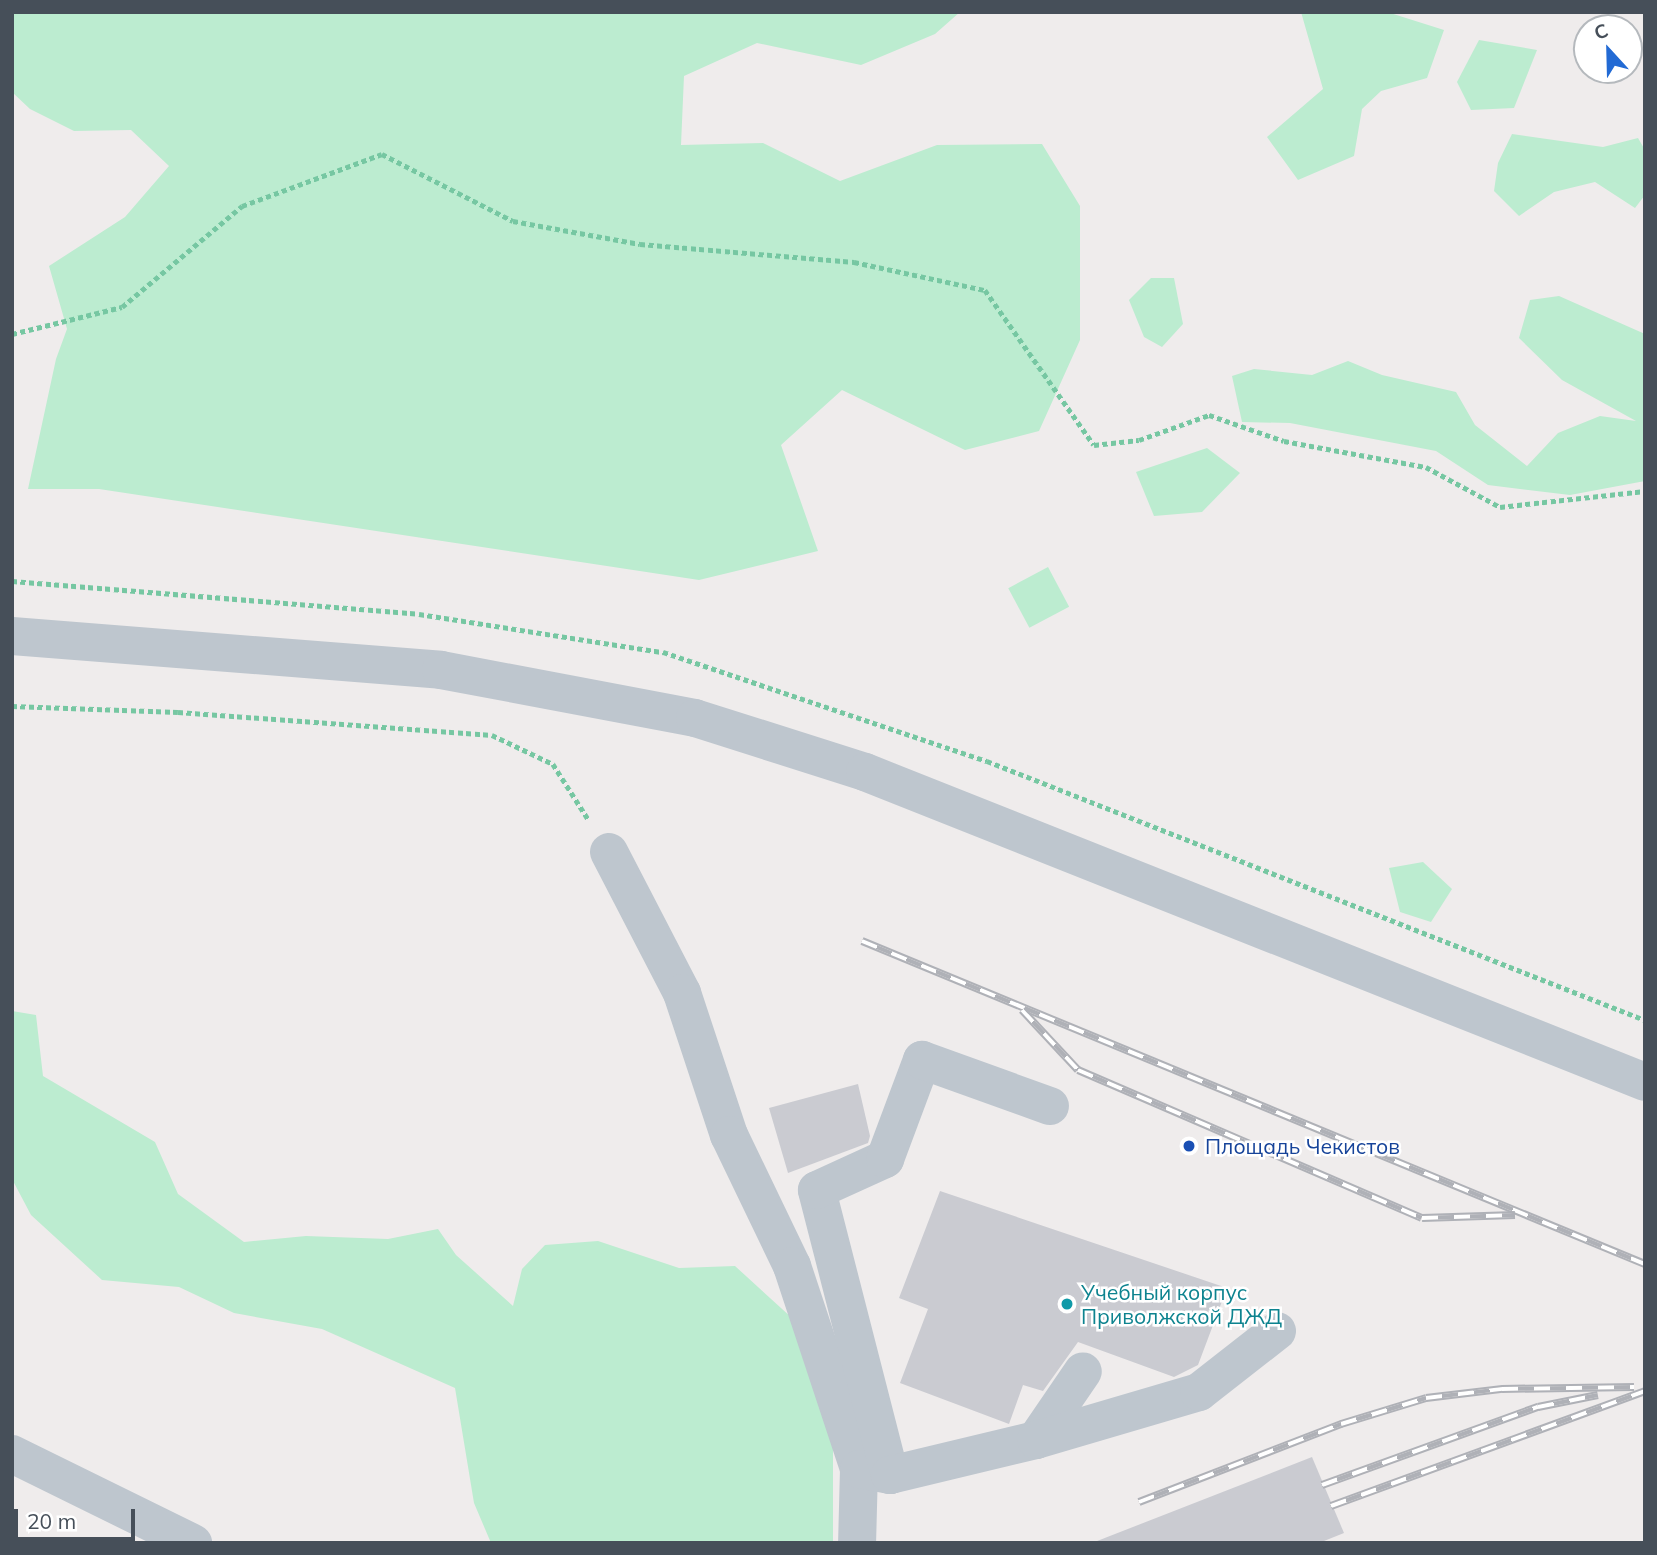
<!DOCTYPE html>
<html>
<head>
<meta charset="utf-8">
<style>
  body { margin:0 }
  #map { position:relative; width:1657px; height:1555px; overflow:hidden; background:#efecec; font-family:Mulish,sans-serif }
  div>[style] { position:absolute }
  .green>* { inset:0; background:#bcecd0; transform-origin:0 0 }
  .building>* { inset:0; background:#cacbd1 }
  .path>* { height:4.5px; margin-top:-2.25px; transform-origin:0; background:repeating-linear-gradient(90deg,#76c7a2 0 5px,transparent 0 8.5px) }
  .minor>* { height:38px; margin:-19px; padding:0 19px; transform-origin:19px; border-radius:19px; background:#bec6ce }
  .rail>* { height:8px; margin-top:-4px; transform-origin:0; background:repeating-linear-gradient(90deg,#fff 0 16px,#afb1b7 0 32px); box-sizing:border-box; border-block:2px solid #afb1b7 }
  .dots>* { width:19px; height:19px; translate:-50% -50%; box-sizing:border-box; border:4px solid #fff; border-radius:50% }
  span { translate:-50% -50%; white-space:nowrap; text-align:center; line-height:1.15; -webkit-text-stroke:5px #fff; paint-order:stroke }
  .transit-label { font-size:21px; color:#164399 }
  .left { translate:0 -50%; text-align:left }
  .culture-label { font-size:21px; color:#0d838f }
  .frame { position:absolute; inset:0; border:14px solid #464f59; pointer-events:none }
  .north { position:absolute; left:1573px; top:14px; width:70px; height:70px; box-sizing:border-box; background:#fff; border:2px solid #b5b9bd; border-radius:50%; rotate:338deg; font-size:19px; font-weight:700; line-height:28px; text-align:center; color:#464f59 }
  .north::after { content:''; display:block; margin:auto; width:24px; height:32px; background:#226ad4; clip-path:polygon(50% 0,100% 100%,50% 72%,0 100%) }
  .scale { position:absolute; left:14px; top:1509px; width:121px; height:32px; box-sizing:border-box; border:4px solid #464f59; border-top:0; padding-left:9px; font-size:21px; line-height:24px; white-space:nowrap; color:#464f59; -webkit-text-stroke:5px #fff; paint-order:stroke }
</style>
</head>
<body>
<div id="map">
  <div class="green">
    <i style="clip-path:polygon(12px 12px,960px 12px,935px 34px,861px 65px,757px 43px,684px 76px,681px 145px,763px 143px,840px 181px,937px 145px,1042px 144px,1080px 206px,1080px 340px,1039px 431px,965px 450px,842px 390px,781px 445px,818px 551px,699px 580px,99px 489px,28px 489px,56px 359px,67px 329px,49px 266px,125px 217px,169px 166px,131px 130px,74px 131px,30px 109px,12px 92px)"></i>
    <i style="clip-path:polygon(1301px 12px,1387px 12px,1444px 30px,1427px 78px,1381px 91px,1362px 109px,1354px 156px,1298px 180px,1267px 137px,1323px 89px)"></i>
    <i style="clip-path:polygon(1479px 40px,1537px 50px,1514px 108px,1471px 110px,1457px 82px)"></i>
    <i style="clip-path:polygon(1512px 134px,1603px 147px,1638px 138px,1645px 150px,1645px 195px,1635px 208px,1595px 182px,1554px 192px,1519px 216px,1494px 191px,1498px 163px)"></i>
    <i style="clip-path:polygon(1151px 278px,1174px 278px,1183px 324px,1162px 347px,1144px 337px,1129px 300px)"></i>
    <i style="clip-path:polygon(1559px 296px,1645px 334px,1645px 481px,1570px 495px,1488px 485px,1436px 451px,1290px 423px,1242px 422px,1232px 376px,1254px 369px,1312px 375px,1348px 361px,1382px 375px,1456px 392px,1475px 425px,1527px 466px,1558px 433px,1600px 416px,1636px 421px,1562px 380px,1519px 338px,1530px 300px)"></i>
    <i style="clip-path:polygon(1207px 448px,1240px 473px,1202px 512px,1154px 516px,1136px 472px)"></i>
    <i style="left:1048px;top:567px;width:45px;height:45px;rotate:62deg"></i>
    <i style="clip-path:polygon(1423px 862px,1452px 889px,1431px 922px,1400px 912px,1389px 868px)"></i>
    <i style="clip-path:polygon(12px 1011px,36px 1015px,43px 1076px,155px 1142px,178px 1194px,244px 1242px,306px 1236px,388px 1239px,438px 1229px,456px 1255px,513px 1306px,522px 1269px,545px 1245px,598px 1241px,679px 1268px,735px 1266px,792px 1318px,833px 1433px,833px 1543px,491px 1543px,474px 1503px,455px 1388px,322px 1329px,234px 1313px,179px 1287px,102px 1280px,31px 1215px,12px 1179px)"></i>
  </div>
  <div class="building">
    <i style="clip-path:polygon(858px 1084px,870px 1136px,868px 1143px,788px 1173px,769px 1108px)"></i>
    <i style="clip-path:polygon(940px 1191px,1227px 1288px,1198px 1365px,1174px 1377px,1078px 1342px,1043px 1391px,1023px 1385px,1009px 1424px,900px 1383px,928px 1309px,899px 1298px)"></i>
    <i style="clip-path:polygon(1312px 1457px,1344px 1533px,1319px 1543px,1092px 1543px)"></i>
  </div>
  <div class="path">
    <i style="left:12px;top:334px;width:113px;rotate:-13.8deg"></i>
    <i style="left:122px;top:307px;width:157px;rotate:-40.1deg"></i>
    <i style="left:242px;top:206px;width:149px;rotate:-20.4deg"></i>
    <i style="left:382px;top:154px;width:147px;rotate:27.1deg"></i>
    <i style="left:513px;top:221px;width:129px;rotate:10.3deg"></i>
    <i style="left:640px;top:244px;width:215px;rotate:4.8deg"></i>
    <i style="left:854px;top:262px;width:134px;rotate:12.1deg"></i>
    <i style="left:985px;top:290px;width:189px;rotate:54.9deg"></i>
    <i style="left:1094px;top:445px;width:45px;rotate:-6.3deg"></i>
    <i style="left:1139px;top:440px;width:74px;rotate:-19.7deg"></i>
    <i style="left:1209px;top:415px;width:79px;rotate:19.1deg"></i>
    <i style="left:1284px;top:441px;width:144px;rotate:10.4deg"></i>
    <i style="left:1426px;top:467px;width:84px;rotate:28.4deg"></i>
    <i style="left:1500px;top:507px;width:146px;rotate:-6.3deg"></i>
    <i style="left:12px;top:581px;width:408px;rotate:4.6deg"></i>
    <i style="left:419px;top:614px;width:247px;rotate:8.9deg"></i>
    <i style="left:663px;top:652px;width:342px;rotate:18.6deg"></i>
    <i style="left:987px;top:761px;width:707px;rotate:21.49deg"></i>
    <i style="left:12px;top:706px;width:166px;rotate:2.1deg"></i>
    <i style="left:178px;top:712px;width:315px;rotate:4.2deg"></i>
    <i style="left:492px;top:735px;width:68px;rotate:25.4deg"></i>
    <i style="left:553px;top:764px;width:65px;rotate:57.5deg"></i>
  </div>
  <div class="minor">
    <i style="left:12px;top:636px;width:430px;rotate:4.5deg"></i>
    <i style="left:441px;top:670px;width:258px;rotate:10.7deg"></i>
    <i style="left:695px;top:718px;width:178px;rotate:17.6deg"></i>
    <i style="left:865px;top:772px;width:839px;rotate:21.67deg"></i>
    <i style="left:609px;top:852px;width:159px;rotate:62.6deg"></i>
    <i style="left:682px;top:993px;width:150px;rotate:71.7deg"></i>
    <i style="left:729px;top:1135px;width:145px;rotate:64.3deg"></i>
    <i style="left:792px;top:1266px;width:214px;rotate:71.7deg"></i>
    <i style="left:859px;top:1469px;width:74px;rotate:91.5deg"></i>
    <i style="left:1036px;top:1440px;width:83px;rotate:-55.7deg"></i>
    <i style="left:12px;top:1454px;width:202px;rotate:26.2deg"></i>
    <i style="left:859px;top:1469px;width:32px;rotate:11deg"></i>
    <i style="left:890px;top:1475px;width:294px;rotate:-104.4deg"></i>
    <i style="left:817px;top:1190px;width:75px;rotate:-24.5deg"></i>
    <i style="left:885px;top:1159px;width:106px;rotate:-69.5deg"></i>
    <i style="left:922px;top:1060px;width:136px;rotate:19.8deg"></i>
    <i style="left:890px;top:1475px;width:150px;rotate:-13.5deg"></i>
    <i style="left:1036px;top:1440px;width:170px;rotate:-16.4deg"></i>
    <i style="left:1199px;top:1392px;width:99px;rotate:-38deg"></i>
  </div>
  <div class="rail">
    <i style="left:862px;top:941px;width:847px;rotate:22.42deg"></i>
    <i style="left:1022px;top:1010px;width:82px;rotate:47deg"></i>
    <i style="left:1078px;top:1070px;width:374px;rotate:23.3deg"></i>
    <i style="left:1422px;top:1218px;width:93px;rotate:-1.8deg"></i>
    <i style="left:1322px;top:1485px;width:230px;rotate:-19.9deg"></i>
    <i style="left:1538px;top:1407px;width:61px;rotate:-11.3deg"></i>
    <i style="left:1139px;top:1502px;width:217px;rotate:-21.1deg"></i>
    <i style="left:1341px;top:1424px;width:89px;rotate:-17deg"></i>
    <i style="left:1426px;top:1398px;width:77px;rotate:-6.8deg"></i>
    <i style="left:1502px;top:1389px;width:132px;rotate:-0.9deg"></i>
    <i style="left:1331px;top:1506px;width:334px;rotate:-20.1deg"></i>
  </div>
  <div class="dots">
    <i style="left:1189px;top:1146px;background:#1a4fb4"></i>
    <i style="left:1067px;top:1304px;background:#0f9aa8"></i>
  </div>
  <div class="transit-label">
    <span class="left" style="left:1205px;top:1146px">Площадь Чекистов</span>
  </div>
  <div class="culture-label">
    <span class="left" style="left:1081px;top:1304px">Учебный корпус<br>Приволжской ДЖД</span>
  </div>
  <div class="frame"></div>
  <div class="north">С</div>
  <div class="scale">20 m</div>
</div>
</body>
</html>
